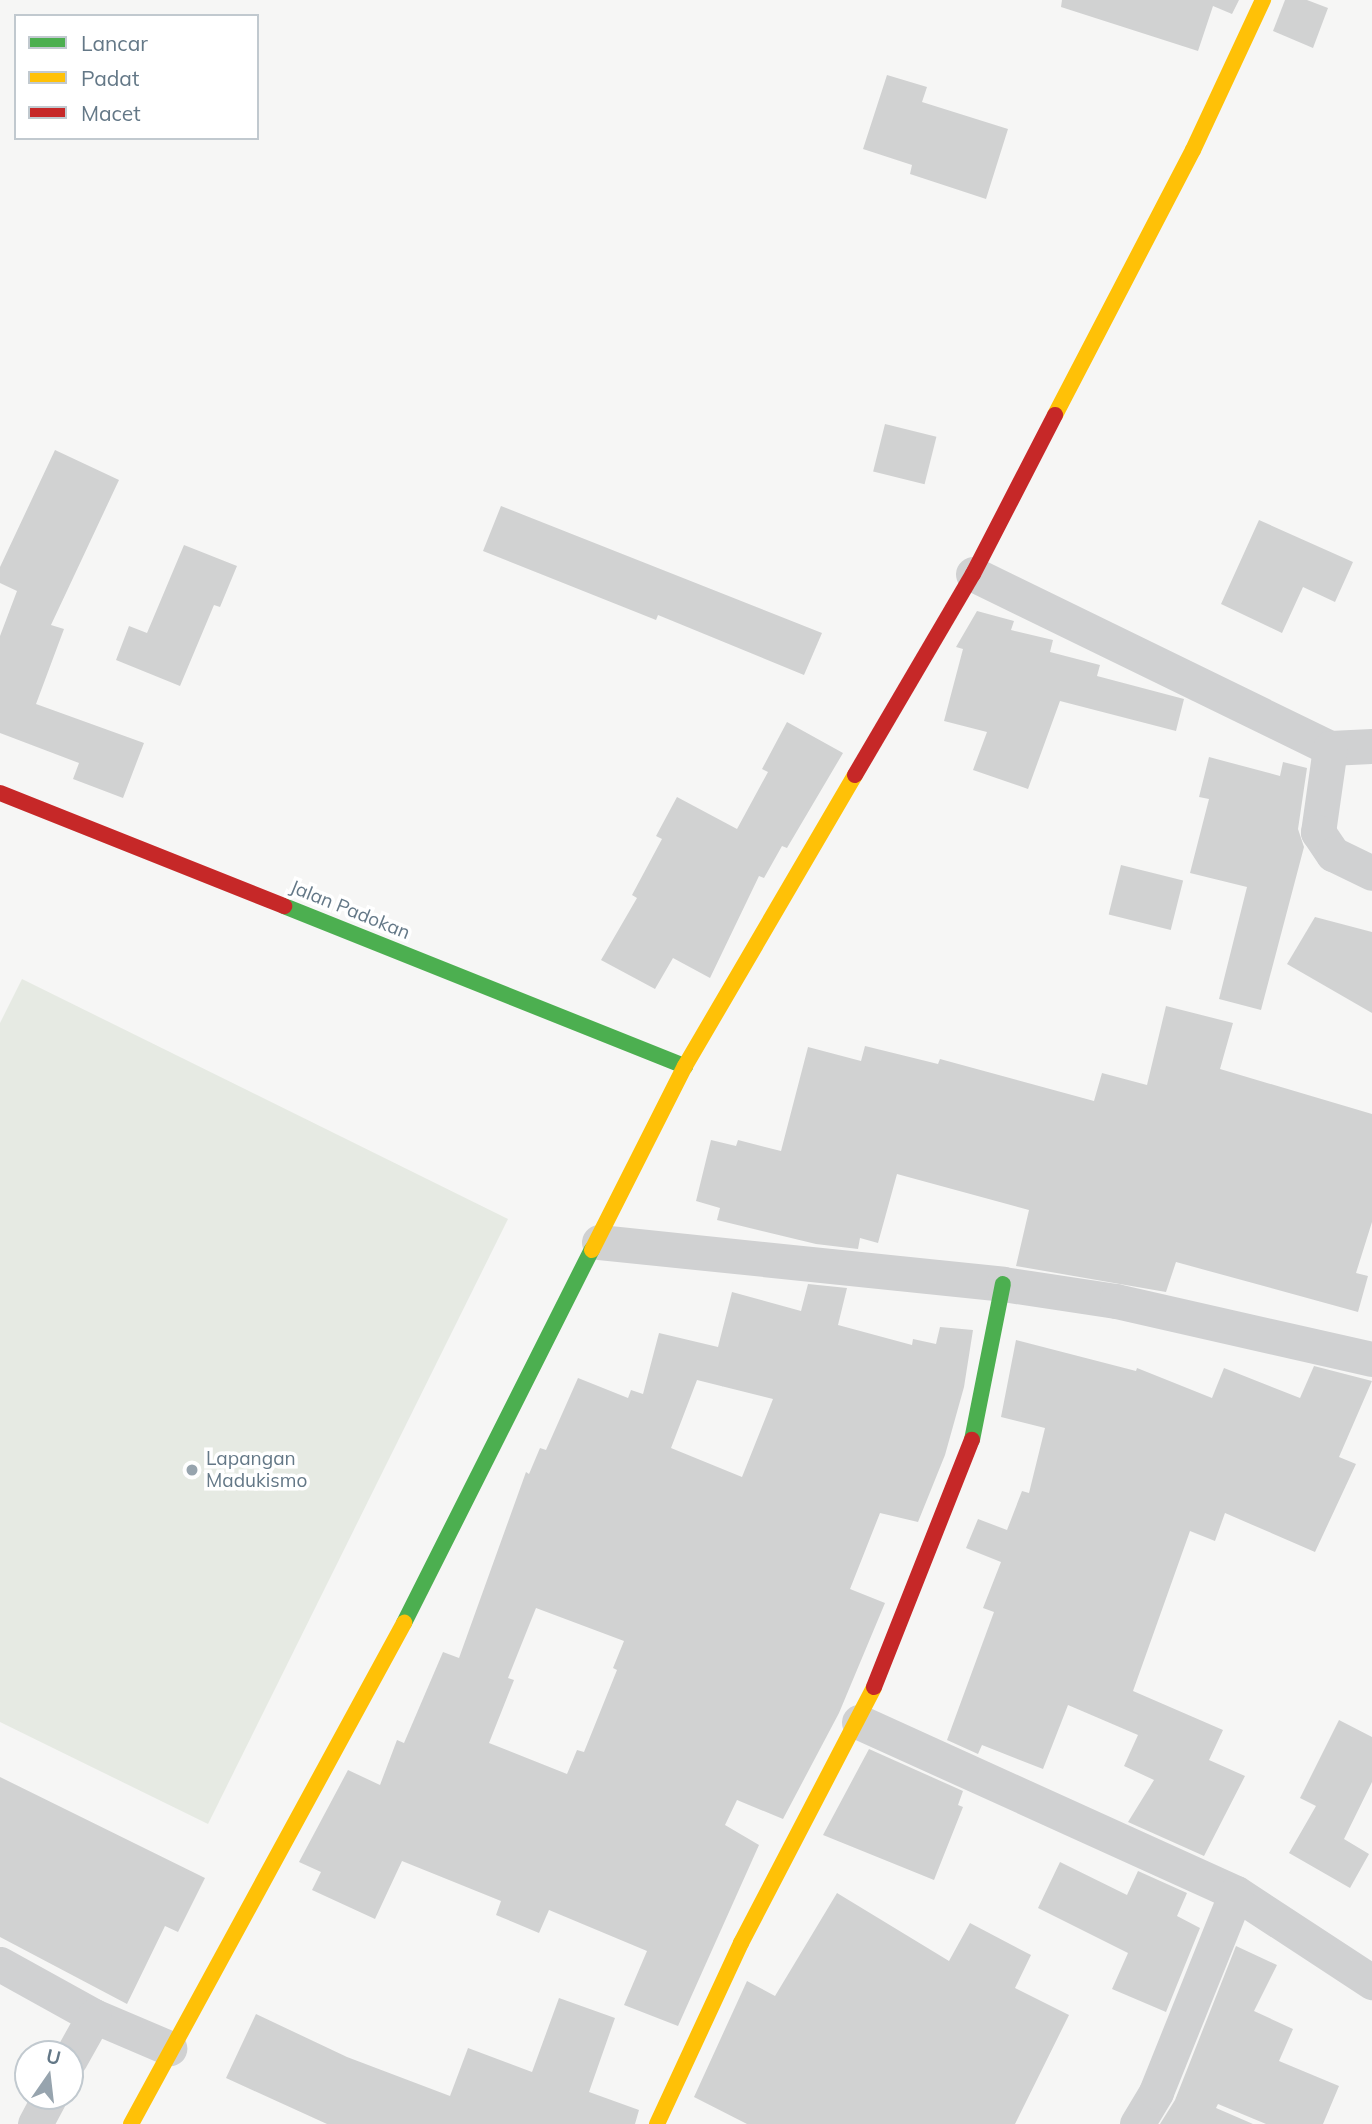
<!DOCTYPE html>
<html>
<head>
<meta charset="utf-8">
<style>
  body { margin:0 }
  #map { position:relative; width:1372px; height:2124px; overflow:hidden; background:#f6f6f5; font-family:Mulish,sans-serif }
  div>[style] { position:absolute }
  .green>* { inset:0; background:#e6eae3 }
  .building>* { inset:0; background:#d1d2d2; transform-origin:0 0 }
  .street>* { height:35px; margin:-17.5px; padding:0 17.5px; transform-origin:17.5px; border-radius:17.5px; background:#d0d1d2 }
  .fast>* { height:16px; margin:-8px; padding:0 8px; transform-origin:8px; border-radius:8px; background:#4caf50 }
  .slow>* { height:16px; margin:-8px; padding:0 8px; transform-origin:8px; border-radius:8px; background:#ffc107 }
  .jam>* { height:16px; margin:-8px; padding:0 8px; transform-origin:8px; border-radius:8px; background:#c62828 }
  .dots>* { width:19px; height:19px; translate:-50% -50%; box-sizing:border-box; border:4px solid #fff; border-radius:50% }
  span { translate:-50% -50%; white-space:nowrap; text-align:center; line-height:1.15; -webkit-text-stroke:7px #fff; paint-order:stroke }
  .street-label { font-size:19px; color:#647887 }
  .poi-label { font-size:19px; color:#647887 }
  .left { translate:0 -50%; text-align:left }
  .legend { position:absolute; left:14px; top:14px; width:245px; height:126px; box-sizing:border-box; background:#fff; border:2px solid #c1c9cf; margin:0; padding:9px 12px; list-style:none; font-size:21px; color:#647887 }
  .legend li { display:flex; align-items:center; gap:14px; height:35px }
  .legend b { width:35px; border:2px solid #c1c9cf }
  .north { position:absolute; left:14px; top:2040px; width:70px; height:70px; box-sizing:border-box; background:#fff; border:2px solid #c1c9cf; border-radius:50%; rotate:14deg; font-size:19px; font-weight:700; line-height:28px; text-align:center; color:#647887 }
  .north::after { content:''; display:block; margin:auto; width:24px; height:32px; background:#97a4ae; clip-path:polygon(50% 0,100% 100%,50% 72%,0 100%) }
</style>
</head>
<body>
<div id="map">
  <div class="green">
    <i style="clip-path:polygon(22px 979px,508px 1219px,208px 1824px,0 1722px,0 1023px)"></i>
  </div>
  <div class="building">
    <i style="clip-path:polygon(1062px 0,1239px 0,1232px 14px,1213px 6px,1198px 51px,1061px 7px)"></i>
    <i style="clip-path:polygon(1285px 0,1307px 0,1328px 8px,1313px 48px,1273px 31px)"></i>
    <i style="clip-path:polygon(887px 75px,927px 87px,922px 102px,1008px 129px,986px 199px,910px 174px,912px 165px,863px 149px)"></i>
    <i style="left:885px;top:424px;width:53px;height:49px;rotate:14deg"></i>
    <i style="clip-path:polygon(55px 450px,119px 480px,51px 625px,64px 629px,36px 704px,144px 743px,123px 798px,73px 779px,79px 763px,0 733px,0 636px,17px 591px,0 583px,0 567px)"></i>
    <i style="clip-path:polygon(501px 506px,822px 633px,804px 675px,658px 615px,656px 620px,483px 551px)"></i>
    <i style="clip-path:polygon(1259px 520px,1353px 562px,1335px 602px,1303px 587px,1282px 633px,1221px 604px)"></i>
    <i style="clip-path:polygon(184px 545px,237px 566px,220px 607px,214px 605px,180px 686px,116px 660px,129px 626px,147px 633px)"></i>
    <i style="clip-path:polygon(977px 611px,1014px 621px,1011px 630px,1053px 640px,1050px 652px,1100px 665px,1097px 676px,1184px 699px,1176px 731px,1060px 701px,1028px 789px,973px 770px,987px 732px,944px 721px,963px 649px,956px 647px)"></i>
    <i style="clip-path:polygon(787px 722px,843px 753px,787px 848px,782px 846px,764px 878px,759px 876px,710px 978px,673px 958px,655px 989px,601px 960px,637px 898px,632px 895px,662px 839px,656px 836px,677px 797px,737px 829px,768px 772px,762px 769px)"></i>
    <i style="clip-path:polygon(1209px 757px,1280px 776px,1283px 762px,1307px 768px,1298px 829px,1304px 847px,1261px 1010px,1219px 999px,1247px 887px,1190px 873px,1209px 799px,1199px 797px)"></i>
    <i style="left:1121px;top:865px;width:64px;height:51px;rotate:14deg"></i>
    <i style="clip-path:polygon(1315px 917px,1372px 932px,1372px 1013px,1287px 964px)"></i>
    <i style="clip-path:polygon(1166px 1006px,1233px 1023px,1220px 1069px,1372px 1114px,1372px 1222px,1356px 1273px,1368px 1276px,1358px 1312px,1176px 1262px,1166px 1292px,1016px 1266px,1029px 1210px,897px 1174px,878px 1243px,860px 1238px,858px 1249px,816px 1244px,717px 1220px,720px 1208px,696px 1201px,711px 1140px,736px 1146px,738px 1140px,781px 1151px,808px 1047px,861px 1061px,865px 1046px,938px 1064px,940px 1059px,1094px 1101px,1102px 1073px,1147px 1085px)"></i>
    <i style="clip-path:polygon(evenodd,808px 1284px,847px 1288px,838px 1325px,912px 1345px,913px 1339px,936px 1344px,940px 1327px,973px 1330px,964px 1387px,945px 1455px,918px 1522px,880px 1513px,850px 1589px,885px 1603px,839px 1713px,783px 1819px,737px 1800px,725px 1825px,759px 1845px,678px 2026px,624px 2005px,647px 1951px,549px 1910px,539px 1933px,496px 1915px,501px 1901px,402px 1861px,375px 1919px,312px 1890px,321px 1872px,299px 1862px,348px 1770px,380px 1785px,397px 1740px,404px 1743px,443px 1652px,459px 1658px,526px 1472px,529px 1474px,540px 1448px,546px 1450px,578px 1378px,628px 1398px,631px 1390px,643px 1394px,659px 1333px,718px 1347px,732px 1292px,801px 1311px,808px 1284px,697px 1380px,773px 1399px,742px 1477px,671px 1448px,697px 1380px,808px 1284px,536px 1608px,624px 1641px,613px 1668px,617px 1670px,584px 1752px,577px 1750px,567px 1774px,489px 1743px,514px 1680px,508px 1678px,536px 1608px)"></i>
    <i style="clip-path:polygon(1016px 1340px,1136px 1371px,1137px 1368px,1212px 1398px,1224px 1368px,1300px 1398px,1314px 1366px,1372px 1381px,1339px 1457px,1356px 1464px,1315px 1552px,1225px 1513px,1215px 1541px,1190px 1531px,1133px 1691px,1223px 1730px,1209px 1760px,1245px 1776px,1204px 1856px,1128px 1822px,1154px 1780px,1124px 1766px,1138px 1735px,1068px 1705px,1043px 1769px,982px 1745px,978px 1754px,947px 1740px,994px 1612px,983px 1608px,1001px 1562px,966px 1548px,978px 1519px,1007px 1530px,1022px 1491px,1029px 1493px,1045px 1428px,1001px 1417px)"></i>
    <i style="clip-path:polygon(1339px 1720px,1372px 1737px,1372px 1782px,1344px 1839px,1369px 1854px,1350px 1888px,1289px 1853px,1316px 1806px,1300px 1798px)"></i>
    <i style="clip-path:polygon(869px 1749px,963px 1791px,958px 1805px,963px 1807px,934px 1880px,823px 1835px)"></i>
    <i style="clip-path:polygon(0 1777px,205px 1878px,178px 1932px,165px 1926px,127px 2004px,0 1937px)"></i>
    <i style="clip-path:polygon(1060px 1862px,1127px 1895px,1138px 1871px,1187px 1893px,1177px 1916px,1200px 1928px,1166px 2012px,1112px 1989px,1128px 1953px,1038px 1908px)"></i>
    <i style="clip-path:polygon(837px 1893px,949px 1961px,970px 1923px,1031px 1955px,1015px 1988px,1069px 2015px,1015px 2124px,747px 2124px,694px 2097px,747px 1981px,775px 1996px)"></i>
    <i style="clip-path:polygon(1236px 1946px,1277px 1965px,1254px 2011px,1293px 2029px,1279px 2061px,1339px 2086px,1323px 2124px,1266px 2124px,1218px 2104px,1216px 2108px,1253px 2124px,1160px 2124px,1175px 2100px)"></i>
    <i style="clip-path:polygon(559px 1998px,615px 2018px,589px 2092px,639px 2110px,635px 2124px,327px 2124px,226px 2078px,256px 2014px,347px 2057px,450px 2096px,468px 2048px,532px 2072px)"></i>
  </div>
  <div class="street">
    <i style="left:973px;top:574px;width:397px;rotate:26deg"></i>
    <i style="left:1330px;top:748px;width:42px;rotate:-2.7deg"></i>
    <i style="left:1330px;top:748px;width:85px;rotate:98.1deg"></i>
    <i style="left:1318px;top:832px;width:27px;rotate:56deg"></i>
    <i style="left:1333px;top:854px;width:43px;rotate:26deg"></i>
    <i style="left:599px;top:1242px;width:406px;rotate:5.9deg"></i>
    <i style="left:1003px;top:1284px;width:114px;rotate:8.6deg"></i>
    <i style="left:1116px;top:1301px;width:262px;rotate:12.8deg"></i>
    <i style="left:859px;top:1722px;width:414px;rotate:24.4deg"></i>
    <i style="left:1236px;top:1893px;width:163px;rotate:33.2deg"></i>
    <i style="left:0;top:1964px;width:107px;rotate:29deg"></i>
    <i style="left:94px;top:2016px;width:82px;rotate:23.1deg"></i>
    <i style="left:70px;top:2059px;width:49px;rotate:-60.8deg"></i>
    <i style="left:35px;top:2124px;width:32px;rotate:-62deg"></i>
    <i style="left:1137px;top:2124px;width:37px;rotate:-59deg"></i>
    <i style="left:1156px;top:2092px;width:214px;rotate:-68.1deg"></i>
  </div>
  <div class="fast">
    <i style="left:284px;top:906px;width:432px;rotate:21.8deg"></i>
    <i style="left:972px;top:1440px;width:159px;rotate:-78.8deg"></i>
    <i style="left:404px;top:1623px;width:418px;rotate:-63.3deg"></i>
  </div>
  <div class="slow">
    <i style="left:1055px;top:415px;width:299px;rotate:-62.5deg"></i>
    <i style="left:1193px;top:150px;width:166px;rotate:-65deg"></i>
    <i style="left:592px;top:1250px;width:206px;rotate:-63.2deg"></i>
    <i style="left:685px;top:1066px;width:337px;rotate:-59.7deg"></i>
    <i style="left:131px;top:2124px;width:571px;rotate:-61.41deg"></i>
    <i style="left:657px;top:2124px;width:200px;rotate:-65.1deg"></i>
    <i style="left:741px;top:1943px;width:288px;rotate:-62.5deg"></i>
  </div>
  <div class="jam">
    <i style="left:855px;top:775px;width:233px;rotate:-59.6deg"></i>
    <i style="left:973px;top:574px;width:179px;rotate:-62.7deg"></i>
    <i style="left:0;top:793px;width:306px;rotate:21.7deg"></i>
    <i style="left:874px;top:1687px;width:266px;rotate:-68.4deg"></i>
  </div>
  <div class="dots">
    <i style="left:192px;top:1470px;background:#97a4ae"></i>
  </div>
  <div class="street-label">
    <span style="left:350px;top:910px;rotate:22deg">Jalan Padokan</span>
  </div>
  <div class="poi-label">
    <span class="left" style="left:206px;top:1470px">Lapangan<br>Madukismo</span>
  </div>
  <ul class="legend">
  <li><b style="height:9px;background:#4caf50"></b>Lancar</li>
  <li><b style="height:9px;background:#ffc107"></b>Padat</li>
  <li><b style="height:9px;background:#c62828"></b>Macet</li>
  </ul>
  <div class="north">U</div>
</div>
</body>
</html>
